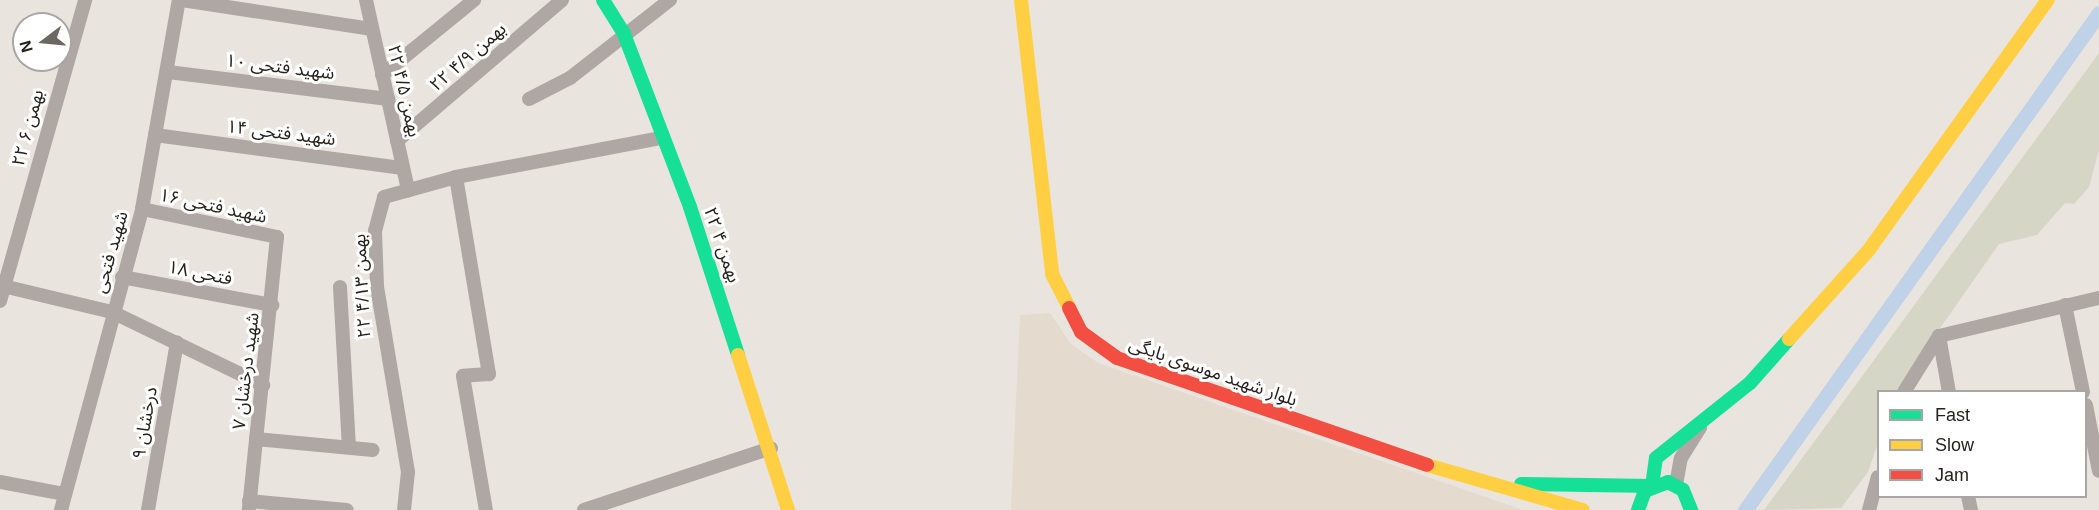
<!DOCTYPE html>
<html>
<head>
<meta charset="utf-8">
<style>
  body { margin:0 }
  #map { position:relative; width:2099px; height:510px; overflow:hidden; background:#eae4de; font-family:Arial,"Noto Sans Arabic",sans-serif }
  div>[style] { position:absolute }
  .built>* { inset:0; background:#e4dacd }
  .green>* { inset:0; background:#d5d6c6 }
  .canal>* { height:15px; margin:-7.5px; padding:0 7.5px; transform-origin:7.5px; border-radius:7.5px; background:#bfd2e7 }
  .street>* { height:14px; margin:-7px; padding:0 7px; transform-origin:7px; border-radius:7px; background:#aea7a4 }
  .fast>* { height:14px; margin:-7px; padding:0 7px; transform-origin:7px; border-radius:7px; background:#16e098 }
  .slow>* { height:14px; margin:-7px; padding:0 7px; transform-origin:7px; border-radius:7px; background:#ffcf43 }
  .jam>* { height:14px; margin:-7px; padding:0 7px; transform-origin:7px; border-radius:7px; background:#f24e42 }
  span { translate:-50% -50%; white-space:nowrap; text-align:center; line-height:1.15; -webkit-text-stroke:6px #fff; paint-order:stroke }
  .street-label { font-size:18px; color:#26231f }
  .legend { position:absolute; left:1877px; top:390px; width:210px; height:108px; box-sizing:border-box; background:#fff; border:2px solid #a8a7a5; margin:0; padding:8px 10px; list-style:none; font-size:18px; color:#26231f }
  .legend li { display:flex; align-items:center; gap:12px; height:30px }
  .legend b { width:30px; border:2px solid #a8a7a5 }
  .north { position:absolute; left:12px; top:12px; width:60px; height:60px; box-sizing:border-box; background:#fff; border:2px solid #a8a7a5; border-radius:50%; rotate:254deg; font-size:16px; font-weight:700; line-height:24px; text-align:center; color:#26231f }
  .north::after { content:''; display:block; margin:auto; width:21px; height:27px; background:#6b6762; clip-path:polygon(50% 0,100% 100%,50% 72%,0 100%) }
</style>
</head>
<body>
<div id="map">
  <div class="built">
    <i style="clip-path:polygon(1050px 313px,1071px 344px,1098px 363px,1523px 510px,1011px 510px,1020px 315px)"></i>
  </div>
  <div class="green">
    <i style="clip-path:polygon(2099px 53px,2099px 150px,2089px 187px,2074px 204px,2065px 203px,2037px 235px,1999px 244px,1896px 391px,1878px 392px,1878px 443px,1868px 472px,1841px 508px,1764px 510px)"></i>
  </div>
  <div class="canal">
    <i style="left:1745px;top:510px;width:610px;rotate:-54.54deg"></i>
  </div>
  <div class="street">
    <i style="left:182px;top:0;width:191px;rotate:8.7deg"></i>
    <i style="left:366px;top:0;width:195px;rotate:77.5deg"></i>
    <i style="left:168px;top:72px;width:222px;rotate:7deg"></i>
    <i style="left:382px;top:75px;width:119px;rotate:-39.2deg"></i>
    <i style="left:529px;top:99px;width:46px;rotate:-27.1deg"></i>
    <i style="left:570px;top:78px;width:127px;rotate:-38deg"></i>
    <i style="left:155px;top:135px;width:250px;rotate:7.6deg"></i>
    <i style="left:397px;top:141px;width:217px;rotate:-40.5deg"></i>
    <i style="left:456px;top:177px;width:200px;rotate:80.5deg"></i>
    <i style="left:489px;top:374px;width:26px;rotate:176deg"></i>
    <i style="left:463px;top:376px;width:136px;rotate:80.3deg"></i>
    <i style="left:142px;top:209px;width:138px;rotate:11.7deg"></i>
    <i style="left:277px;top:237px;width:274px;rotate:95.9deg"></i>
    <i style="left:122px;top:277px;width:153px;rotate:10.6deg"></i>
    <i style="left:3px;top:286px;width:112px;rotate:13.4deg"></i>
    <i style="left:112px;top:312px;width:168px;rotate:25.8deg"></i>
    <i style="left:340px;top:287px;width:160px;rotate:86.8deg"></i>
    <i style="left:0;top:301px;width:313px;rotate:-74.2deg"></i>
    <i style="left:2065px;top:305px;width:89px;rotate:78.3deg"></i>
    <i style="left:1939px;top:336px;width:164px;rotate:-13.4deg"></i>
    <i style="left:1939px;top:336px;width:57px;rotate:79.9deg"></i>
    <i style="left:1904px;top:392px;width:66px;rotate:-58deg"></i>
    <i style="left:2086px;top:405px;width:67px;rotate:78.9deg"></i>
    <i style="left:256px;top:439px;width:117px;rotate:5.4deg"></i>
    <i style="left:0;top:482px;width:66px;rotate:10.5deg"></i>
    <i style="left:1676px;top:485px;width:27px;rotate:-80deg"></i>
    <i style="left:1681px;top:458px;width:36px;rotate:-58deg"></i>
    <i style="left:1968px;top:496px;width:14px;rotate:78deg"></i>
    <i style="left:249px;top:501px;width:98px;rotate:5.2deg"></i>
    <i style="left:61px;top:510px;width:312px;rotate:-74.9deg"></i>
    <i style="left:142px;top:209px;width:212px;rotate:-80deg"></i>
    <i style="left:148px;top:510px;width:170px;rotate:-80.2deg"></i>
    <i style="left:404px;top:510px;width:38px;rotate:-84deg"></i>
    <i style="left:408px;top:472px;width:189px;rotate:-99.5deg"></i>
    <i style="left:377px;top:286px;width:55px;rotate:-92.1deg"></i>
    <i style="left:375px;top:231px;width:35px;rotate:-75deg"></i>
    <i style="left:384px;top:197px;width:75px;rotate:-15.5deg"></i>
    <i style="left:456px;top:177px;width:209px;rotate:-10.8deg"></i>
    <i style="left:584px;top:510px;width:197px;rotate:-18.3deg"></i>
    <i style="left:1869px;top:510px;width:34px;rotate:-75deg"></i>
  </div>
  <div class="fast">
    <i style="left:603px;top:0;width:40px;rotate:58deg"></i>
    <i style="left:624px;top:34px;width:185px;rotate:69.1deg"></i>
    <i style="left:690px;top:207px;width:156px;rotate:72deg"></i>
    <i style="left:1521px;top:484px;width:131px;rotate:0.9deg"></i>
    <i style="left:1652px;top:486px;width:28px;rotate:-82deg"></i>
    <i style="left:1656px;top:458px;width:120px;rotate:-38.6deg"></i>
    <i style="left:1750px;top:383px;width:59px;rotate:-48.4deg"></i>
    <i style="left:1638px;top:510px;width:20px;rotate:-70deg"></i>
    <i style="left:1645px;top:491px;width:25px;rotate:-21deg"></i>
    <i style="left:1668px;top:482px;width:17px;rotate:28deg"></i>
    <i style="left:1683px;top:490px;width:22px;rotate:68deg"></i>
  </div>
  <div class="slow">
    <i style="left:1021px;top:0;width:276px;rotate:83.5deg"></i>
    <i style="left:1052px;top:274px;width:38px;rotate:63deg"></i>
    <i style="left:1789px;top:339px;width:118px;rotate:-48.1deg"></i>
    <i style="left:1868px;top:251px;width:309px;rotate:-54.4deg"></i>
    <i style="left:738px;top:355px;width:163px;rotate:72.1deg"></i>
    <i style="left:1427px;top:465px;width:162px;rotate:16.1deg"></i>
  </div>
  <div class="jam">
    <i style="left:1069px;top:308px;width:27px;rotate:63deg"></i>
    <i style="left:1081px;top:332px;width:44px;rotate:35.8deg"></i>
    <i style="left:1117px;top:358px;width:328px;rotate:19deg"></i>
  </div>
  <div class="street-label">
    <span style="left:468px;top:57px;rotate:-41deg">۲۲ بهمن ۴/۹</span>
    <span style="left:280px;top:67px;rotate:7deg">شهید فتحی ۱۰</span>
    <span style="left:404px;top:91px;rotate:77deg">۲۲ بهمن ۴/۵</span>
    <span style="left:28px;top:128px;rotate:-75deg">۲۲ بهمن ۶</span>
    <span style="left:281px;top:133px;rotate:7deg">شهید فتحی ۱۴</span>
    <span style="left:213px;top:206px;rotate:12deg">شهید فتحی ۱۶</span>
    <span style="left:722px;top:245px;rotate:71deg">۲۲ بهمن ۴</span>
    <span style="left:111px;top:252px;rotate:-74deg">شهید فتحی</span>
    <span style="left:200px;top:273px;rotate:11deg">فتحی ۱۸</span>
    <span style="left:362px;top:286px;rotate:-93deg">۲۲ بهمن ۴/۱۳</span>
    <span style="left:246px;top:371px;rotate:-83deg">شهید درخشان ۷</span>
    <span style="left:1213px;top:372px;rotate:19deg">بلوار شهید موسوی بایگی</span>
    <span style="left:145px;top:423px;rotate:-80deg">درخشان ۹</span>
  </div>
  <ul class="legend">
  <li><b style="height:8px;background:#16e098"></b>Fast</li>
  <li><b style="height:8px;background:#ffcf43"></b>Slow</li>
  <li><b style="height:8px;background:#f24e42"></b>Jam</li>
  </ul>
  <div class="north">N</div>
</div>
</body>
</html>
